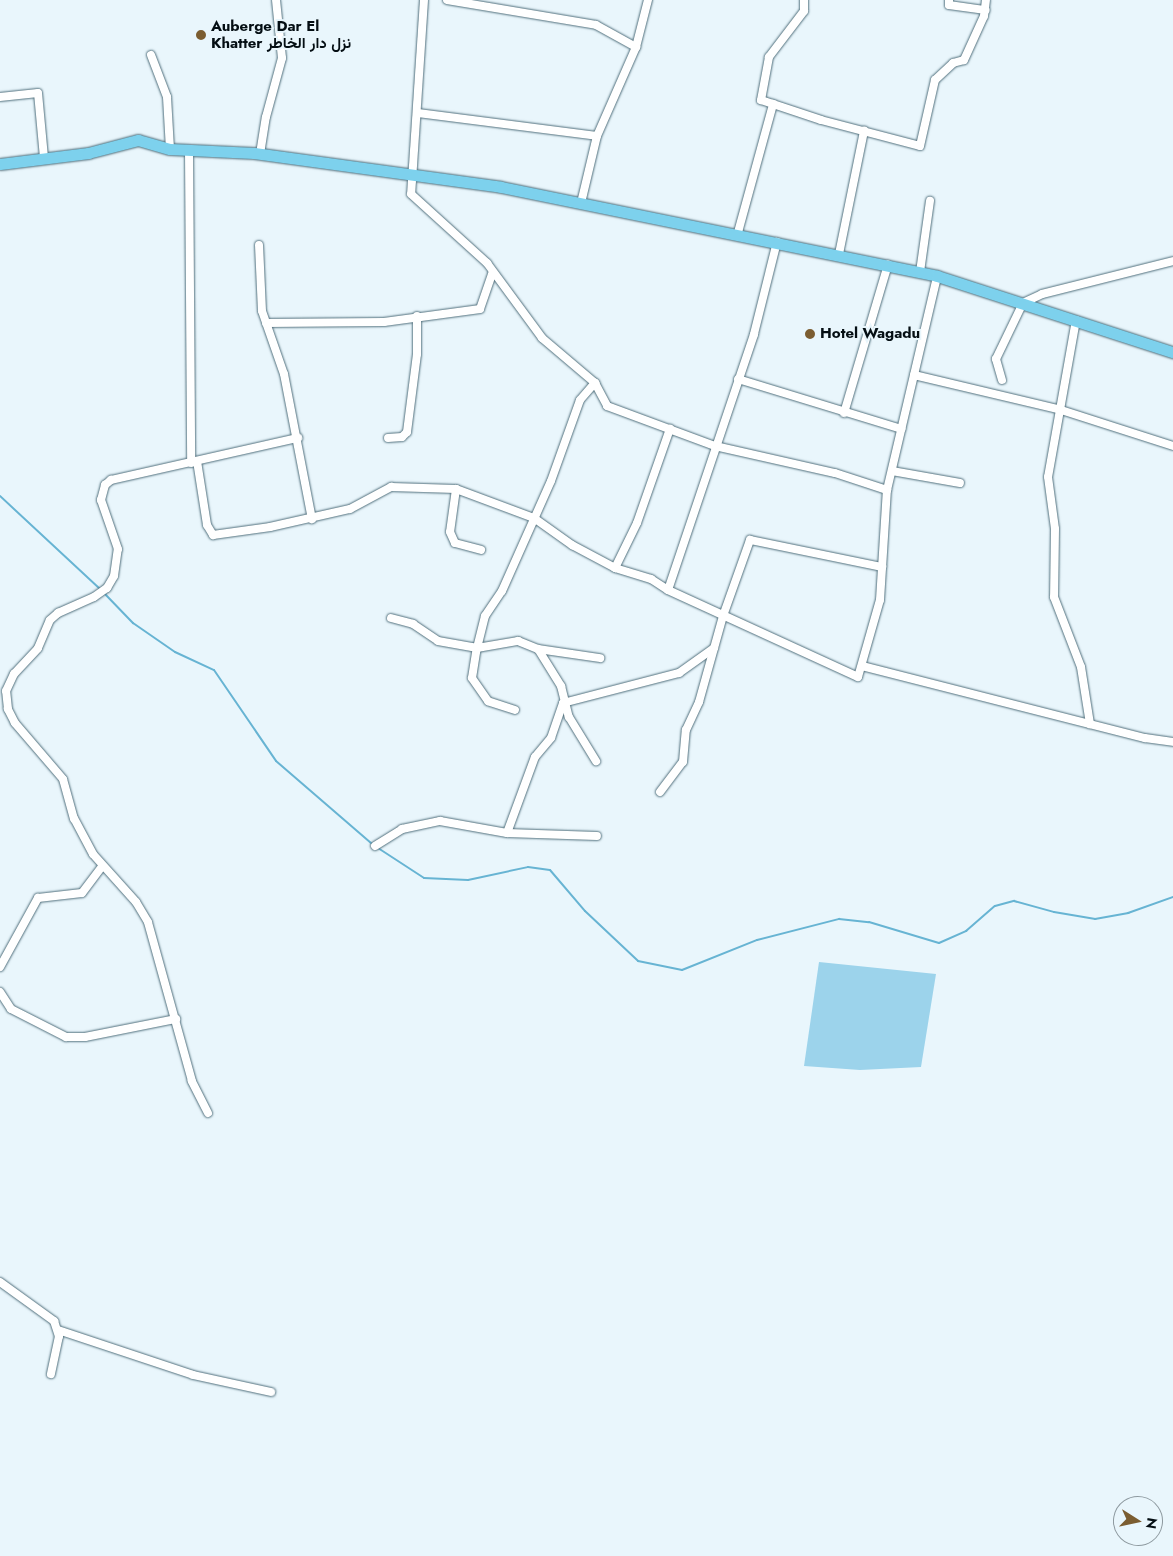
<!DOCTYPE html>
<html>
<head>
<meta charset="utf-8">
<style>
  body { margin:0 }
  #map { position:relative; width:1173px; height:1556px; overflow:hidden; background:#e9f6fc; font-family:Jost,Vazirmatn,sans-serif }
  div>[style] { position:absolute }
  .green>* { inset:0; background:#9cd3eb }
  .stream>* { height:2px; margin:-1px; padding:0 1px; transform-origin:1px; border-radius:1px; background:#67b4d3 }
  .roads { filter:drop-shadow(0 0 1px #506f7c) drop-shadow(0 0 1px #506f7c) }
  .minor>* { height:8px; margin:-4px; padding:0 4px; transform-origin:4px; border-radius:4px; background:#fff }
  .primary>* { height:11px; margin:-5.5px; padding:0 5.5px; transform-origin:5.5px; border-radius:5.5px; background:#7dd1ed }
  .dots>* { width:14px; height:14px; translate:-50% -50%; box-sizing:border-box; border:2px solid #e9f6fc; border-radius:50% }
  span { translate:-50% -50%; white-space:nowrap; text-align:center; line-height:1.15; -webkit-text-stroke:4px #e9f6fc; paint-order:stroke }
  .poi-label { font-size:15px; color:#040e13; font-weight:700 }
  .left { translate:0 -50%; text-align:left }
  .north { position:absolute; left:1113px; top:1496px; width:50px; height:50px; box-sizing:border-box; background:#e9f6fc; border:1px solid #8d999f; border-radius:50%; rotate:100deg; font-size:14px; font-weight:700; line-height:20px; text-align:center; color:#040e13 }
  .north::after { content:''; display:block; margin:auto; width:18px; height:22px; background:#7b5d31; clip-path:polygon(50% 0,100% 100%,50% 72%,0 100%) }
</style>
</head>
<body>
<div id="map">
  <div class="green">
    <i style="clip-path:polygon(819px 962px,936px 974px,921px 1067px,860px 1070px,804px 1066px)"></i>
  </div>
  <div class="stream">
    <i style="left:0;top:496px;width:138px;rotate:42.9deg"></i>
    <i style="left:104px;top:593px;width:42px;rotate:46deg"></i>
    <i style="left:133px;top:623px;width:51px;rotate:34.6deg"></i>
    <i style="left:175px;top:652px;width:43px;rotate:24.8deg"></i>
    <i style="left:214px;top:670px;width:110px;rotate:55.7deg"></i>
    <i style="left:276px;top:761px;width:127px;rotate:40.8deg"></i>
    <i style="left:378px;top:848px;width:55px;rotate:33.1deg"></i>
    <i style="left:424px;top:878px;width:44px;rotate:2.6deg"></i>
    <i style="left:468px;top:880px;width:61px;rotate:-12.2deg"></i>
    <i style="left:528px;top:867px;width:22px;rotate:8deg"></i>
    <i style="left:550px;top:870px;width:54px;rotate:49.5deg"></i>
    <i style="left:585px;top:911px;width:73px;rotate:43.3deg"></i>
    <i style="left:638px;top:961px;width:45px;rotate:11.6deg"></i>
    <i style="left:682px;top:970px;width:81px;rotate:-21.8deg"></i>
    <i style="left:757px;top:940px;width:85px;rotate:-14.4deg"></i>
    <i style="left:839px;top:919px;width:30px;rotate:6deg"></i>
    <i style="left:869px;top:922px;width:73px;rotate:16.7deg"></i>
    <i style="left:939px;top:943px;width:30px;rotate:-24deg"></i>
    <i style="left:966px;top:931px;width:38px;rotate:-41deg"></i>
    <i style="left:995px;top:906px;width:20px;rotate:-15deg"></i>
    <i style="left:1014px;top:901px;width:41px;rotate:15.4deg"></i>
    <i style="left:1054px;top:912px;width:42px;rotate:9.7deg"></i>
    <i style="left:1095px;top:919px;width:34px;rotate:-10deg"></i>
    <i style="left:1128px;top:913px;width:48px;rotate:-19.6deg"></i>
  </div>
  <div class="roads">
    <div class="minor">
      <i style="left:424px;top:0;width:194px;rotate:93.8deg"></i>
      <i style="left:411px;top:194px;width:103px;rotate:42.2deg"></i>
      <i style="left:487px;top:263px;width:93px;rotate:53.7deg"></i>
      <i style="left:542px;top:338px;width:70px;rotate:40.3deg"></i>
      <i style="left:595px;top:383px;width:26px;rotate:62deg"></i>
      <i style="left:607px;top:406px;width:115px;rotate:20.3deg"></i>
      <i style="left:715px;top:446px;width:123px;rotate:12.7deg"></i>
      <i style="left:835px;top:473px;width:55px;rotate:18.1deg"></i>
      <i style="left:447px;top:0;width:151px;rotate:9.5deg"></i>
      <i style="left:596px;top:25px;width:46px;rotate:28.8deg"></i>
      <i style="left:804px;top:0;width:11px;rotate:90deg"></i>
      <i style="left:804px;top:11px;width:58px;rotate:127.3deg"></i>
      <i style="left:769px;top:57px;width:44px;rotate:100.5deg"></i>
      <i style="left:761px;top:100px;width:63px;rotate:18.4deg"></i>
      <i style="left:821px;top:120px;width:102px;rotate:14.7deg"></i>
      <i style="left:920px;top:146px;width:68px;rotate:-77.2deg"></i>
      <i style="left:935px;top:80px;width:25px;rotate:-43deg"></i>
      <i style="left:953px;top:63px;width:11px;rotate:-15deg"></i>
      <i style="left:964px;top:60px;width:48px;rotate:-65.6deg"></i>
      <i style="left:984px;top:16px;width:16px;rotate:-83deg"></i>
      <i style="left:949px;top:0;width:5px;rotate:90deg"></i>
      <i style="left:949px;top:5px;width:37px;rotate:8deg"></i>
      <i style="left:151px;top:55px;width:45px;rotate:69.1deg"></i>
      <i style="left:167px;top:97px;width:52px;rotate:86.7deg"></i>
      <i style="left:0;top:97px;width:38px;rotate:-6deg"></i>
      <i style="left:38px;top:93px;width:65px;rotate:84.7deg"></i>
      <i style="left:418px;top:113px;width:180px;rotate:7.3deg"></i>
      <i style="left:189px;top:150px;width:313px;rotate:89.6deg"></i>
      <i style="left:260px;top:154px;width:37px;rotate:-81deg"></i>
      <i style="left:266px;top:117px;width:61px;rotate:-74.8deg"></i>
      <i style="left:282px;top:58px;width:58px;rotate:-95.9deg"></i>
      <i style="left:581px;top:203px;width:69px;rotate:-76.6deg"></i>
      <i style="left:597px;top:136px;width:97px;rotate:-66.3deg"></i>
      <i style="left:636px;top:47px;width:49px;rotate:-75.7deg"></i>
      <i style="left:737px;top:236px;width:137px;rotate:-74.7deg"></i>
      <i style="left:259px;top:245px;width:66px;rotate:87.4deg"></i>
      <i style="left:262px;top:311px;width:67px;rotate:70.8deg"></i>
      <i style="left:284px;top:374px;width:148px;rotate:79.1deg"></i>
      <i style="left:839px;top:254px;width:126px;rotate:-78.5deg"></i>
      <i style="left:920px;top:272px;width:72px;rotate:-82deg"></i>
      <i style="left:1076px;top:320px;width:159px;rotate:100.1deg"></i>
      <i style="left:1048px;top:477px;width:52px;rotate:82.3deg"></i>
      <i style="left:1055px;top:529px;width:68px;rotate:90.8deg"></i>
      <i style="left:1054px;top:597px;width:75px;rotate:68.9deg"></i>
      <i style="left:1081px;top:667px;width:58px;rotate:81deg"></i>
      <i style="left:266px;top:323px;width:118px;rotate:-0.5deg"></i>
      <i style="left:384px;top:322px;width:97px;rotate:-7.7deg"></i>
      <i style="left:480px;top:309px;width:39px;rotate:-71deg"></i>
      <i style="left:914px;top:375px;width:148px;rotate:13.3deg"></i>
      <i style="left:1058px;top:409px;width:121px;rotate:17.8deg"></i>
      <i style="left:738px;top:379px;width:171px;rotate:17deg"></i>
      <i style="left:1002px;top:380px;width:22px;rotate:-106deg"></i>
      <i style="left:996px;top:359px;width:62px;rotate:-64.3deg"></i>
      <i style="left:1023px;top:303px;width:21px;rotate:-25deg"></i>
      <i style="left:1042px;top:294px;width:135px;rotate:-14.1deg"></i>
      <i style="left:844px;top:413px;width:155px;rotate:-73.5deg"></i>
      <i style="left:388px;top:438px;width:14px;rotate:-4deg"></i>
      <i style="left:402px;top:437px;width:7px;rotate:-45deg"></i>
      <i style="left:407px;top:432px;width:79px;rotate:-82.7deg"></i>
      <i style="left:417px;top:354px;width:38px;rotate:-90deg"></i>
      <i style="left:197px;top:461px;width:65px;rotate:81.1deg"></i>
      <i style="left:207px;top:525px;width:12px;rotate:59deg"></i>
      <i style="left:213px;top:535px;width:58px;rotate:-8deg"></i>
      <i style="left:270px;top:527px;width:82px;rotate:-12.7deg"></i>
      <i style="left:350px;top:509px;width:47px;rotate:-28.2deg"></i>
      <i style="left:391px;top:487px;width:65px;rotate:1.8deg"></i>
      <i style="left:456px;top:489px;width:83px;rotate:20.4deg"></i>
      <i style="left:534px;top:518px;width:47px;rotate:35.4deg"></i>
      <i style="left:572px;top:545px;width:49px;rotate:28.1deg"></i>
      <i style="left:615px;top:568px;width:38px;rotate:17deg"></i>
      <i style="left:651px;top:579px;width:20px;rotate:33deg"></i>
      <i style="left:668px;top:590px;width:209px;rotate:24.6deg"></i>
      <i style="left:858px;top:677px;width:80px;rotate:-74.1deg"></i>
      <i style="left:880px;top:600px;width:110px;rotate:-86.4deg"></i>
      <i style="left:887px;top:490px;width:220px;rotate:-76.8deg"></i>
      <i style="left:892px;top:471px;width:69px;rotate:10deg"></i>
      <i style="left:456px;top:489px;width:43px;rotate:97.9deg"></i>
      <i style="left:450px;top:532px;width:12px;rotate:66deg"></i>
      <i style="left:455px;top:543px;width:27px;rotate:15deg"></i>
      <i style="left:615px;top:568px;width:50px;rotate:-63.9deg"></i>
      <i style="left:637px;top:523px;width:100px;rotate:-70.7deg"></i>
      <i style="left:668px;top:590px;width:270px;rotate:-71.4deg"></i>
      <i style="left:754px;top:334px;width:95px;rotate:-76deg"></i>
      <i style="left:391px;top:618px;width:23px;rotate:15deg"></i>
      <i style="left:413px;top:624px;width:30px;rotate:34deg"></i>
      <i style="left:438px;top:641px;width:40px;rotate:10deg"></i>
      <i style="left:477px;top:648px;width:42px;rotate:-9.7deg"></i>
      <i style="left:518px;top:641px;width:22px;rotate:22deg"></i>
      <i style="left:538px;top:649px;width:63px;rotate:8.3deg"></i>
      <i style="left:538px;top:649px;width:44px;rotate:58.1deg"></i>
      <i style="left:561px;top:686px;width:32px;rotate:76deg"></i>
      <i style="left:569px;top:717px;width:52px;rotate:58.5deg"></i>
      <i style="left:862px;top:666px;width:292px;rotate:14.3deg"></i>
      <i style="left:1145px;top:738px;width:28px;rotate:8deg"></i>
      <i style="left:515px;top:710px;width:28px;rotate:-162deg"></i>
      <i style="left:488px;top:701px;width:28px;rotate:-125deg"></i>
      <i style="left:472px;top:678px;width:30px;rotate:-81deg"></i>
      <i style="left:477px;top:648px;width:33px;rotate:-76deg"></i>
      <i style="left:485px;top:616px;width:30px;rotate:-56deg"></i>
      <i style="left:502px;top:591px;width:120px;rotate:-66deg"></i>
      <i style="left:551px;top:481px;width:86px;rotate:-70.3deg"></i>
      <i style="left:580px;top:400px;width:23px;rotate:-49deg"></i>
      <i style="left:660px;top:792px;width:38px;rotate:-53deg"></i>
      <i style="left:683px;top:762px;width:32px;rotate:-85deg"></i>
      <i style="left:686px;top:730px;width:31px;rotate:-65deg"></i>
      <i style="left:699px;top:702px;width:89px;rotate:-74.4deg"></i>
      <i style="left:723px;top:616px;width:81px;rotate:-70.4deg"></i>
      <i style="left:750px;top:540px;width:135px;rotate:11.6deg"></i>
      <i style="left:507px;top:833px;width:81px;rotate:-69.8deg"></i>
      <i style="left:535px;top:757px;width:25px;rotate:-50deg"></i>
      <i style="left:551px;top:738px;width:37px;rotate:-71deg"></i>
      <i style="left:563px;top:703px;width:120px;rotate:-14.5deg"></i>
      <i style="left:679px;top:673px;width:43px;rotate:-35.5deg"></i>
      <i style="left:375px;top:846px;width:32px;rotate:-32deg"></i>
      <i style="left:402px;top:829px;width:39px;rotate:-12deg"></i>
      <i style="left:440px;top:821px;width:68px;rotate:10.2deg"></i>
      <i style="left:507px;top:833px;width:90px;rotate:1.9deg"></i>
      <i style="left:0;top:967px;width:79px;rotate:-61.2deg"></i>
      <i style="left:38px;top:898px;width:44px;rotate:-6.5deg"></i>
      <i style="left:82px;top:893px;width:34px;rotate:-53deg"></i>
      <i style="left:0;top:992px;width:20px;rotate:57deg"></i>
      <i style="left:11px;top:1009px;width:62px;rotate:27deg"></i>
      <i style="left:66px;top:1037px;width:19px"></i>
      <i style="left:85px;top:1037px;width:93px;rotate:-11.2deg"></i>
      <i style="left:208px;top:1113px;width:36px;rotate:-117deg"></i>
      <i style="left:192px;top:1081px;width:165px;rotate:-105.5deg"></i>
      <i style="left:148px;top:922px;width:23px;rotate:-121deg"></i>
      <i style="left:136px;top:902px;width:64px;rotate:-131.9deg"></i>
      <i style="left:93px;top:854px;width:40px;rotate:-118deg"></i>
      <i style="left:74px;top:819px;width:41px;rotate:-105.4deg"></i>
      <i style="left:63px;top:779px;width:74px;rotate:-130.6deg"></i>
      <i style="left:15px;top:723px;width:16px;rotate:-117deg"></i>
      <i style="left:8px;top:709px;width:18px;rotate:-96deg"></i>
      <i style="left:6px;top:691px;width:19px;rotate:-65deg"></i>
      <i style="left:14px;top:674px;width:35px;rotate:-47deg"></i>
      <i style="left:38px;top:648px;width:30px;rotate:-67deg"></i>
      <i style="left:50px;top:620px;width:11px;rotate:-41deg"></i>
      <i style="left:58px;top:613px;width:39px;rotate:-24deg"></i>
      <i style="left:94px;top:597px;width:16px;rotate:-35deg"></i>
      <i style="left:107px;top:588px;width:14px;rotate:-60deg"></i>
      <i style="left:114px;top:576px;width:27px;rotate:-82deg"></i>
      <i style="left:118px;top:549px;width:52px;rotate:-109.1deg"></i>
      <i style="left:101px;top:500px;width:16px;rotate:-75deg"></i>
      <i style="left:105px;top:485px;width:8px;rotate:-40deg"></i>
      <i style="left:111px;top:480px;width:192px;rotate:-12.7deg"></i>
      <i style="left:0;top:1282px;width:67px;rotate:35.8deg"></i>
      <i style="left:54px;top:1321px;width:16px;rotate:72deg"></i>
      <i style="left:59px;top:1336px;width:39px;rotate:102deg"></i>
      <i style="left:58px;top:1330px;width:142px;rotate:18.4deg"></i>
      <i style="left:193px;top:1375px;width:80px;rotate:12.3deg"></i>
    </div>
    <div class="primary">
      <i style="left:0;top:164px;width:89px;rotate:-7.1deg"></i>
      <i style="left:88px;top:153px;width:52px;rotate:-14.6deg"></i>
      <i style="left:138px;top:140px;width:33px;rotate:16deg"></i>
      <i style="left:170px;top:149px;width:84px;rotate:2.7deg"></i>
      <i style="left:254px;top:153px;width:249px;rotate:7.8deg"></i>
      <i style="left:501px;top:187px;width:445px;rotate:11.5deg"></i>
      <i style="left:937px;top:276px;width:248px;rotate:17.9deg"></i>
    </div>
  </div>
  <div class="dots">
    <i style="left:201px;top:35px;background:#7b5d31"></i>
    <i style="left:810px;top:334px;background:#7b5d31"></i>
  </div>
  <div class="poi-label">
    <span class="left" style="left:211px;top:35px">Auberge Dar El<br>Khatter نزل دار الخاطر</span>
    <span class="left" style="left:820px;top:334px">Hotel Wagadu</span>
  </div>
  <div class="north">N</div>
</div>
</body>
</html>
